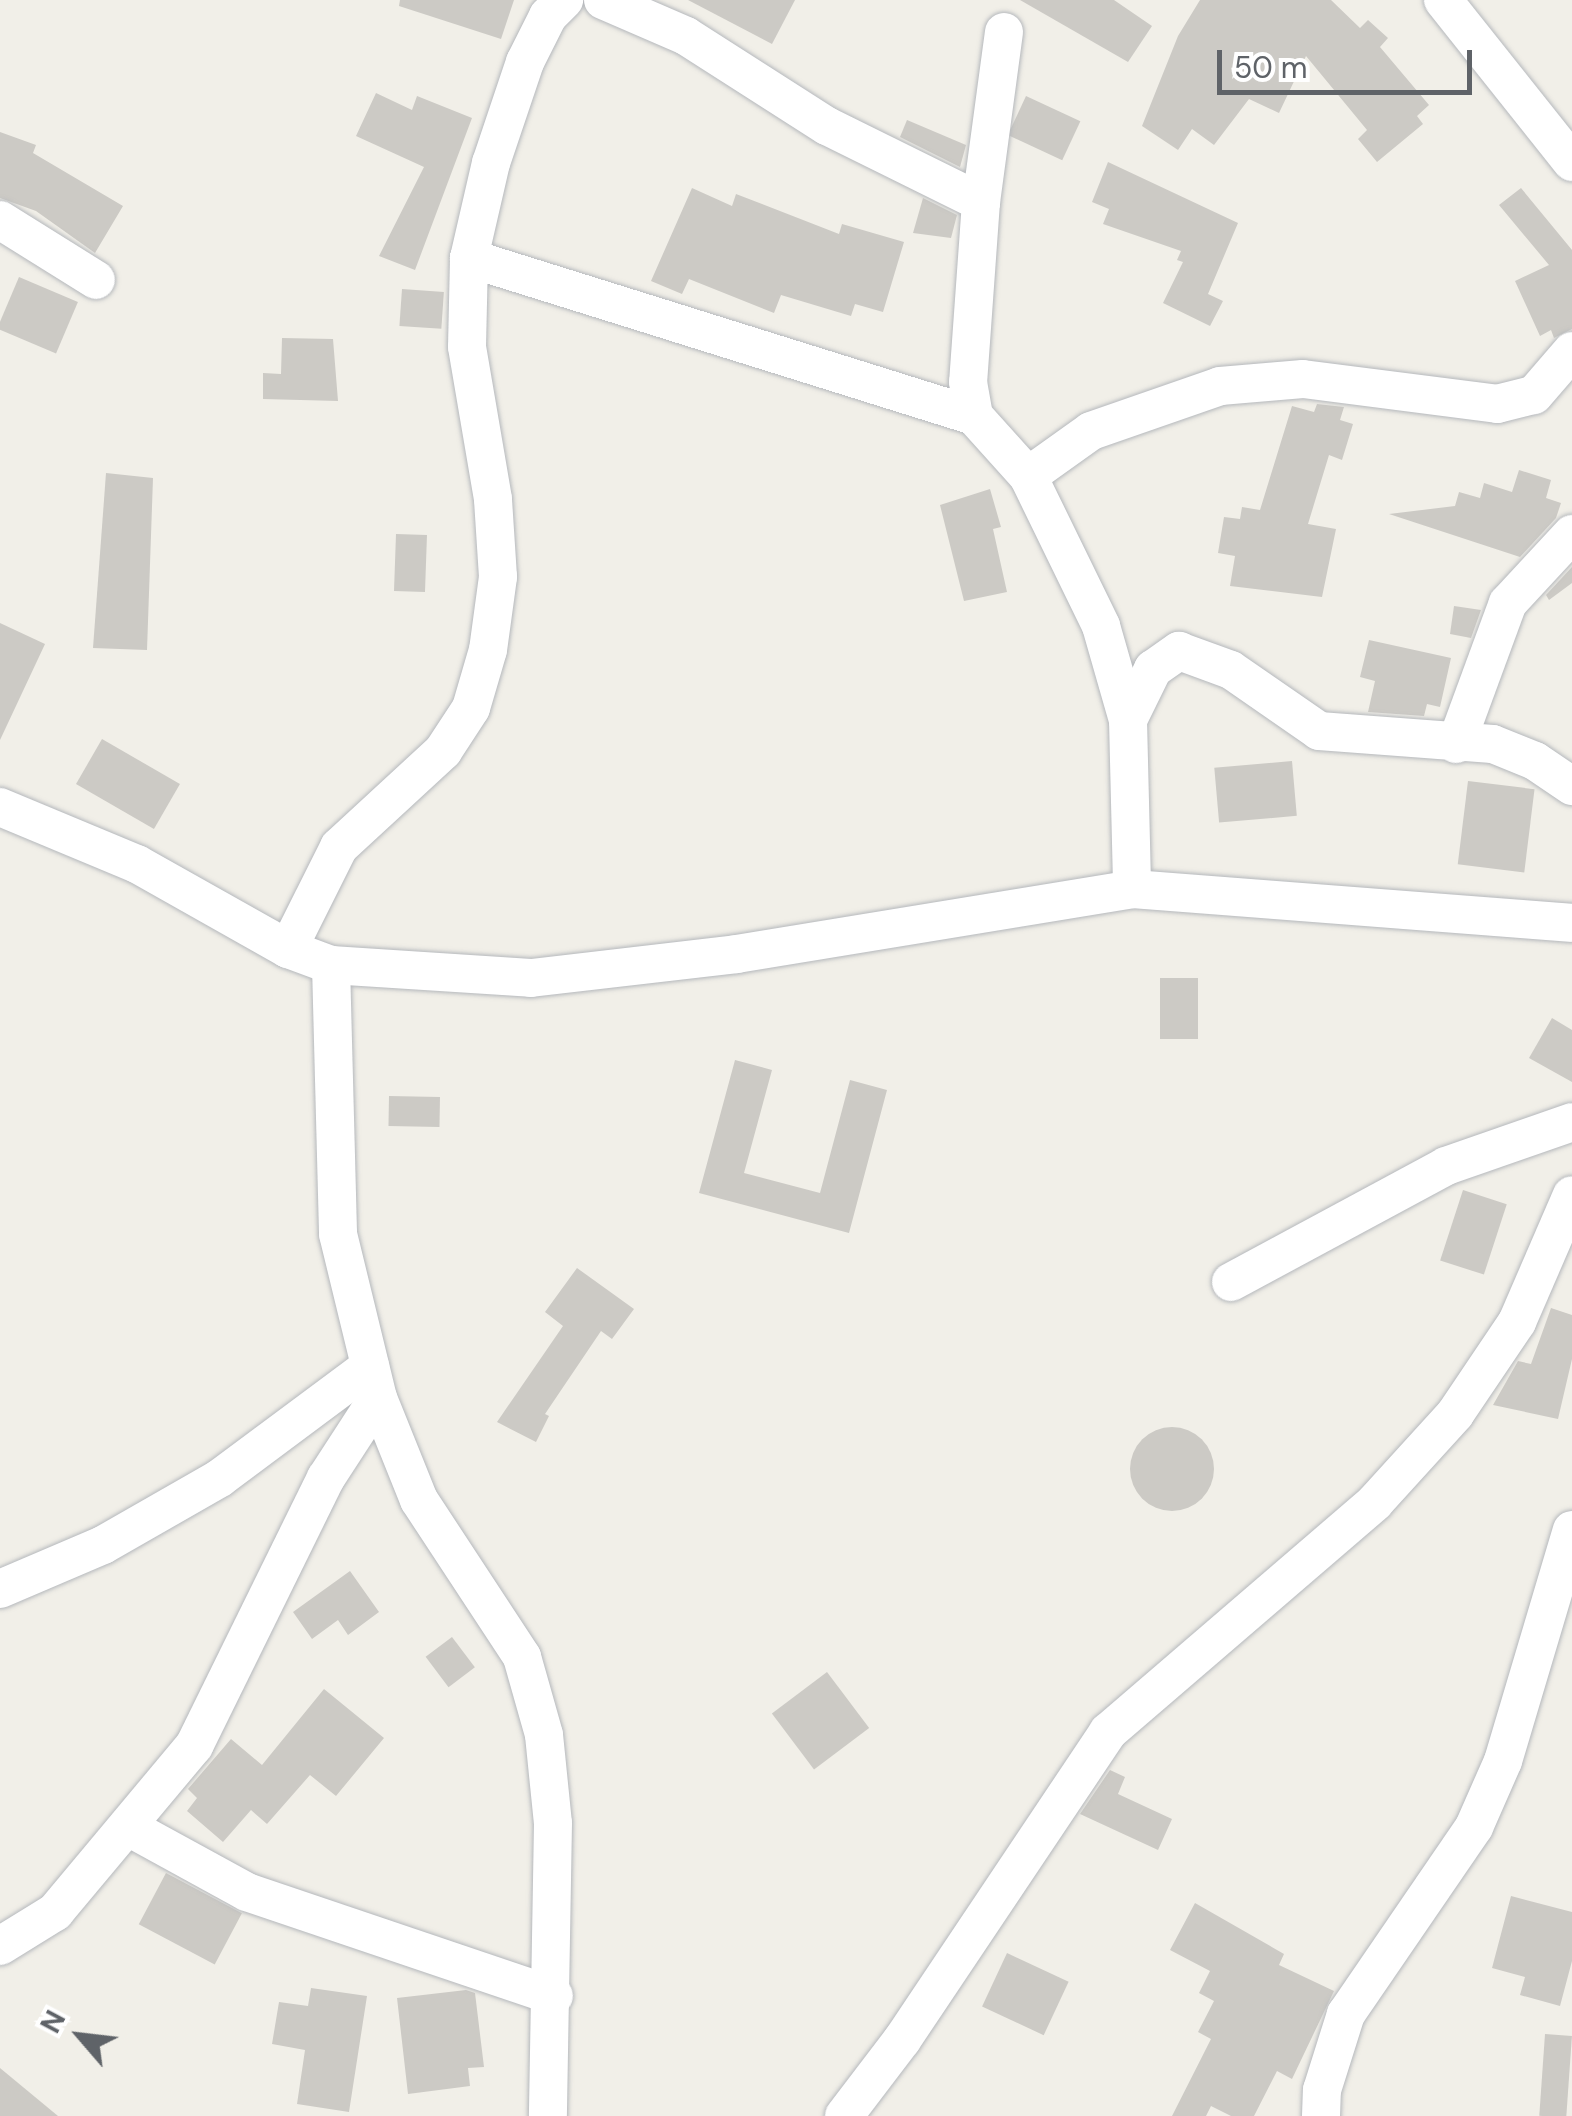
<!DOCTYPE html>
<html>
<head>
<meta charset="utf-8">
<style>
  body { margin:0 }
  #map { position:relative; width:1572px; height:2116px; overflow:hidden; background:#f1efe8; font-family:"DM Sans",sans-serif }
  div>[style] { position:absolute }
  .building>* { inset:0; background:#cccac5; transform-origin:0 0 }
  .round { border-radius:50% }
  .roads { filter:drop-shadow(0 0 2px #b5b8bc) drop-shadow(0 0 2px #b5b8bc) }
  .minor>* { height:38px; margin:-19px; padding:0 19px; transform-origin:19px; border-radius:19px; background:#fff }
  span { translate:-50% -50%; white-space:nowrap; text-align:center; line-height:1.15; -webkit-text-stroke:8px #fff; paint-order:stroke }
  .north { position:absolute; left:30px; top:1986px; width:100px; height:100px; -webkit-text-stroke:8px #fff; paint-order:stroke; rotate:298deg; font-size:28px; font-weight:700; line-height:40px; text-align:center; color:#5f6368 }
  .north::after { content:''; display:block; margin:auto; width:35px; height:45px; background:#5f6368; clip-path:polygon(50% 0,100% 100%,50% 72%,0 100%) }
  .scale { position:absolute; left:1217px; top:50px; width:255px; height:45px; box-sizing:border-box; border:5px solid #5f6368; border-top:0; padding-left:12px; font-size:30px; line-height:35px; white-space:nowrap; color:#5f6368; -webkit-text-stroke:8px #fff; paint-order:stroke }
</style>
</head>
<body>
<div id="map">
  <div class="building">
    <i style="clip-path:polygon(400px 0,514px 0,501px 39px,399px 6px)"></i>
    <i style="clip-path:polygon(688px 0,795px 0,772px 44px)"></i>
    <i style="clip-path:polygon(1020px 0,1114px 0,1152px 26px,1128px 62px)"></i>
    <i style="clip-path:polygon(1200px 0,1331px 0,1360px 28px,1368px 20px,1388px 38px,1380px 47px,1429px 105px,1417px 116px,1423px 124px,1377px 162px,1358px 139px,1367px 130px,1306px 56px,1279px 113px,1249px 99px,1214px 145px,1192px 129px,1178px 150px,1142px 126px,1178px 36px)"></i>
    <i style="clip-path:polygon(376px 93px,412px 110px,417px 96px,472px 118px,415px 270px,379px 256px,424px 167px,356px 136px)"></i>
    <i style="left:1026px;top:96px;width:60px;height:43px;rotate:25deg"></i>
    <i style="clip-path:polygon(907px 120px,966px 145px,960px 167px,900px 137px)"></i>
    <i style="clip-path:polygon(0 132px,36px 145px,33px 153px,123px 206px,95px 253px,36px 211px,0 198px)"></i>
    <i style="clip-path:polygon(1108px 162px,1238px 223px,1208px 294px,1223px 301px,1210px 326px,1163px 303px,1183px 262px,1177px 260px,1181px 251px,1103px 224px,1109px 209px,1092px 202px)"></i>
    <i style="clip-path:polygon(692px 188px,732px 206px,736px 194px,839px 234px,842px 224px,904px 242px,883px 312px,855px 304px,851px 316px,781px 295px,774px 313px,689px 279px,682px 294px,651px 281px)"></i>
    <i style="clip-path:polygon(1521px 188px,1572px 250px,1572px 329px,1554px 338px,1551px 330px,1540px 336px,1515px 281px,1549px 265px,1499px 205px)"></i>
    <i style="clip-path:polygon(923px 198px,957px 215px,951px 238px,913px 233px)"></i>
    <i style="left:19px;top:277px;width:64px;height:56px;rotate:23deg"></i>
    <i style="left:402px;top:289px;width:42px;height:37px;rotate:4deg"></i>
    <i style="clip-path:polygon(282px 338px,333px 339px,338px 401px,263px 399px,263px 373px,281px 374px)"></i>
    <i style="clip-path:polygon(1317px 404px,1344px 407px,1340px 420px,1353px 424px,1342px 460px,1329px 455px,1308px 524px,1336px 529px,1322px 597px,1230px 586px,1235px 556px,1218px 553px,1224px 517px,1240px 519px,1242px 507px,1260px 510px,1292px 406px,1314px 412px)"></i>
    <i style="clip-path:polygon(1519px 470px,1551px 480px,1546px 498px,1561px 503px,1556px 518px,1520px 557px,1389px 514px,1455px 506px,1459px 492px,1480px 498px,1484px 483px,1512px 492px)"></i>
    <i style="clip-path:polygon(106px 473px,153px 478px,147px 650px,93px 648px)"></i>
    <i style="clip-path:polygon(990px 489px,1001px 527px,993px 529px,1007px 592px,964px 601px,940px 505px)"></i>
    <i style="left:396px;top:534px;width:31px;height:57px;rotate:2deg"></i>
    <i style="clip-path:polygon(1572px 567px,1572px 583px,1549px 600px,1546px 595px)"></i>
    <i style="clip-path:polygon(1454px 606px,1481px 610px,1471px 638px,1450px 634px)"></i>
    <i style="clip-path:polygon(0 623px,45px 644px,0 740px)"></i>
    <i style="clip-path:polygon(1369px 640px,1451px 658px,1440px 707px,1427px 704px,1424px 716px,1368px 712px,1375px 681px,1360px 677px)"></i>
    <i style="left:102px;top:739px;width:90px;height:52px;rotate:30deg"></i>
    <i style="left:1292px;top:761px;width:55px;height:78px;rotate:85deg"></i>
    <i style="left:1468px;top:781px;width:67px;height:84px;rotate:7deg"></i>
    <i style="left:1160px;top:978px;width:38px;height:61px"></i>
    <i style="clip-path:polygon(1552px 1018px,1572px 1030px,1572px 1082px,1529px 1058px)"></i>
    <i style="clip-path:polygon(735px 1060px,772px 1070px,744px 1173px,820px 1193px,850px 1080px,887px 1090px,849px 1233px,699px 1193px)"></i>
    <i style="left:389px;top:1096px;width:51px;height:30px;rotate:1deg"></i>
    <i style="left:1463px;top:1190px;width:46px;height:74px;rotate:18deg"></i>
    <i style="clip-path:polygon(577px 1268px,634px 1309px,612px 1339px,601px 1331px,545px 1414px,549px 1416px,536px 1442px,497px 1422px,563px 1326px,545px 1312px)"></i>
    <i style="clip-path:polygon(1551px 1308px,1572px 1315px,1572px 1359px,1558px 1419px,1493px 1405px,1518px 1361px,1531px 1364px)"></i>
    <i class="round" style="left:1130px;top:1427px;width:84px;height:84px"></i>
    <i style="clip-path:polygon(350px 1571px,379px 1612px,348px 1635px,338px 1620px,312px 1639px,293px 1612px)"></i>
    <i style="left:452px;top:1637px;width:38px;height:33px;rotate:53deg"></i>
    <i style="left:827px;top:1672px;width:70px;height:69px;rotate:53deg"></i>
    <i style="clip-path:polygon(324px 1689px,384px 1738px,336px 1796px,310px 1775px,267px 1824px,251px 1810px,223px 1842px,187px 1811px,197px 1798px,188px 1789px,231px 1739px,262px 1765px)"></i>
    <i style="clip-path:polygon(1110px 1770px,1125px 1777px,1118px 1794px,1172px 1819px,1158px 1850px,1080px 1814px)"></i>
    <i style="left:166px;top:1873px;width:86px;height:58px;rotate:28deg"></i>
    <i style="clip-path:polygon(1511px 1896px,1572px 1912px,1572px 1961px,1560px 2006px,1520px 1995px,1525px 1977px,1492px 1968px)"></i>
    <i style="clip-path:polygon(1195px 1903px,1284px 1954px,1279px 1965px,1334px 1991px,1292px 2079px,1277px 2071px,1254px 2116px,1231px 2116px,1211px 2106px,1206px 2116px,1172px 2116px,1211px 2039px,1198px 2032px,1214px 2001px,1199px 1993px,1210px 1971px,1170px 1950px)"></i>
    <i style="left:1007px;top:1953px;width:68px;height:59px;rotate:25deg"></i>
    <i style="clip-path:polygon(311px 1988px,367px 1996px,349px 2112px,297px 2104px,305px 2050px,272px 2044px,279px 2002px,308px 2006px)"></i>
    <i style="clip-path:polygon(466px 1990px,475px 1993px,484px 2067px,468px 2068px,470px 2086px,408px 2094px,397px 1998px)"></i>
    <i style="left:1545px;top:2034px;width:27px;height:82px;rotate:4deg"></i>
    <i style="clip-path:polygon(0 2068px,58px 2116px,0 2116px)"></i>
  </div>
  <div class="roads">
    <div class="minor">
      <i style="left:603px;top:0;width:90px;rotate:23.4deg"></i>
      <i style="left:686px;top:36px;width:167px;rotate:32.6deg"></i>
      <i style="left:827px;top:126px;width:172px;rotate:26.3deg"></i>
      <i style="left:1443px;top:0;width:207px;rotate:51.5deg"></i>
      <i style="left:1004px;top:32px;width:172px;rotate:97.7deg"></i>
      <i style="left:981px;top:202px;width:180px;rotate:94.1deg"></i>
      <i style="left:968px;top:382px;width:35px;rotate:80deg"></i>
      <i style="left:974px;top:416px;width:81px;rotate:48deg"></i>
      <i style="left:1028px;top:476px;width:167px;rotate:64deg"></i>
      <i style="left:1101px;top:626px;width:98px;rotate:74deg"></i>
      <i style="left:1128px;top:720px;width:169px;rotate:88.6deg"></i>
      <i style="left:0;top:220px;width:113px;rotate:32deg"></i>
      <i style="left:469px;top:258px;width:529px;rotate:17.37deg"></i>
      <i style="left:1028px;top:476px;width:77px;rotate:-35.5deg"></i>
      <i style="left:1091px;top:431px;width:137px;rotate:-19.2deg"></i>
      <i style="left:1220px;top:386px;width:83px;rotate:-4.8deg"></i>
      <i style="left:1303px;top:379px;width:196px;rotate:7.3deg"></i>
      <i style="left:1497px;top:404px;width:38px;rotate:-14deg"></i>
      <i style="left:1534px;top:395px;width:58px;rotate:-49.2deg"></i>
      <i style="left:1128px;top:720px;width:57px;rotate:-63.9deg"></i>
      <i style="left:1153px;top:669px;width:32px;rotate:-35deg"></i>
      <i style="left:1179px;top:651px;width:55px;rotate:20.1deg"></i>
      <i style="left:1231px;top:670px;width:107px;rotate:34.7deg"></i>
      <i style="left:1319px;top:731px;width:174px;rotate:4.3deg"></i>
      <i style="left:1493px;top:744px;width:45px;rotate:22deg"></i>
      <i style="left:1535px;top:761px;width:45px;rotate:34deg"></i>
      <i style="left:1456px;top:744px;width:150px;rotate:-69.8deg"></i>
      <i style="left:1508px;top:603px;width:94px;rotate:-47.2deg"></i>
      <i style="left:0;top:807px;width:148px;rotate:22.6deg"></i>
      <i style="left:137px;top:864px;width:173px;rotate:29.4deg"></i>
      <i style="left:288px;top:949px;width:46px;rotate:20.4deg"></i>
      <i style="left:331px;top:965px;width:200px;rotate:3.7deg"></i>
      <i style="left:531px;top:978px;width:207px;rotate:-6.6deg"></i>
      <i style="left:737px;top:954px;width:400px;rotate:-9.3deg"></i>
      <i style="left:1132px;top:889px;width:441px;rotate:4.4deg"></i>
      <i style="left:288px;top:949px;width:114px;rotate:-63.4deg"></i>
      <i style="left:339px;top:847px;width:142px;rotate:-42.7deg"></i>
      <i style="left:443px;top:751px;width:51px;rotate:-56.9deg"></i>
      <i style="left:471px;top:708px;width:60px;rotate:-73.7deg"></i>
      <i style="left:488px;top:650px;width:74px;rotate:-82.2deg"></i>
      <i style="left:498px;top:577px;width:78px;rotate:-93.7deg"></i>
      <i style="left:493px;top:499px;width:154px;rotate:-99.7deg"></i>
      <i style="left:467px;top:347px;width:89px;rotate:-88.7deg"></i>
      <i style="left:469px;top:258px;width:98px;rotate:-77deg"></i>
      <i style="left:491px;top:163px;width:107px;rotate:-71.4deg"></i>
      <i style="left:525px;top:62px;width:51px;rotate:-63.4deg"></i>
      <i style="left:548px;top:16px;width:23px;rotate:-45deg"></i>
      <i style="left:331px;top:965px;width:269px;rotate:88.5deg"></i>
      <i style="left:338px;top:1234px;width:169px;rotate:76.3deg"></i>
      <i style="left:378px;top:1398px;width:110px;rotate:68.1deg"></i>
      <i style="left:419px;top:1500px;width:188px;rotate:56.7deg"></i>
      <i style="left:522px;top:1657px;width:81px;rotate:74.2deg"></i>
      <i style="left:544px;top:1735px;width:88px;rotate:84.2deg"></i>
      <i style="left:553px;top:1823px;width:293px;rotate:91deg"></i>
      <i style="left:1231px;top:1282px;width:244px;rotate:-28.3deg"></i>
      <i style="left:1446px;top:1166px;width:133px;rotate:-19.2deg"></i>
      <i style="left:0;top:1589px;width:112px;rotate:-23.1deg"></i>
      <i style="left:103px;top:1545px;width:135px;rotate:-29.8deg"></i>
      <i style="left:220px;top:1478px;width:187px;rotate:-36.7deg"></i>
      <i style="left:130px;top:1828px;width:133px;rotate:28.7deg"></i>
      <i style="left:247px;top:1892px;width:324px;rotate:18.7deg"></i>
      <i style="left:0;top:1946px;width:65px;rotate:-31.7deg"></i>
      <i style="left:55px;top:1912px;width:217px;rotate:-50.1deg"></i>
      <i style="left:194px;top:1746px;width:299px;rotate:-63.8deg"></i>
      <i style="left:326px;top:1478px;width:95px;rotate:-57deg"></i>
      <i style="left:844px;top:2116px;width:96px;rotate:-52.7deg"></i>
      <i style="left:902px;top:2040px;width:371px;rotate:-56.2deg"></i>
      <i style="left:1108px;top:1732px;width:352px;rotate:-40.7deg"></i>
      <i style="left:1375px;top:1502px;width:119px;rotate:-47.7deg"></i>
      <i style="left:1455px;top:1414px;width:111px;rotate:-56deg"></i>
      <i style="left:1517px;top:1322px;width:138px;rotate:-66.6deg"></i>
      <i style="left:1321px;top:2116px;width:26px;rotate:-88deg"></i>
      <i style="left:1322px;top:2090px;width:80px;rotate:-72.5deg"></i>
      <i style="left:1346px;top:2014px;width:227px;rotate:-55.6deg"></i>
      <i style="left:1474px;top:1827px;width:72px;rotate:-66.3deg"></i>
      <i style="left:1503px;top:1761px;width:241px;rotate:-73.4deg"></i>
    </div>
  </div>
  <div class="north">N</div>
  <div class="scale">50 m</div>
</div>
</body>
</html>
